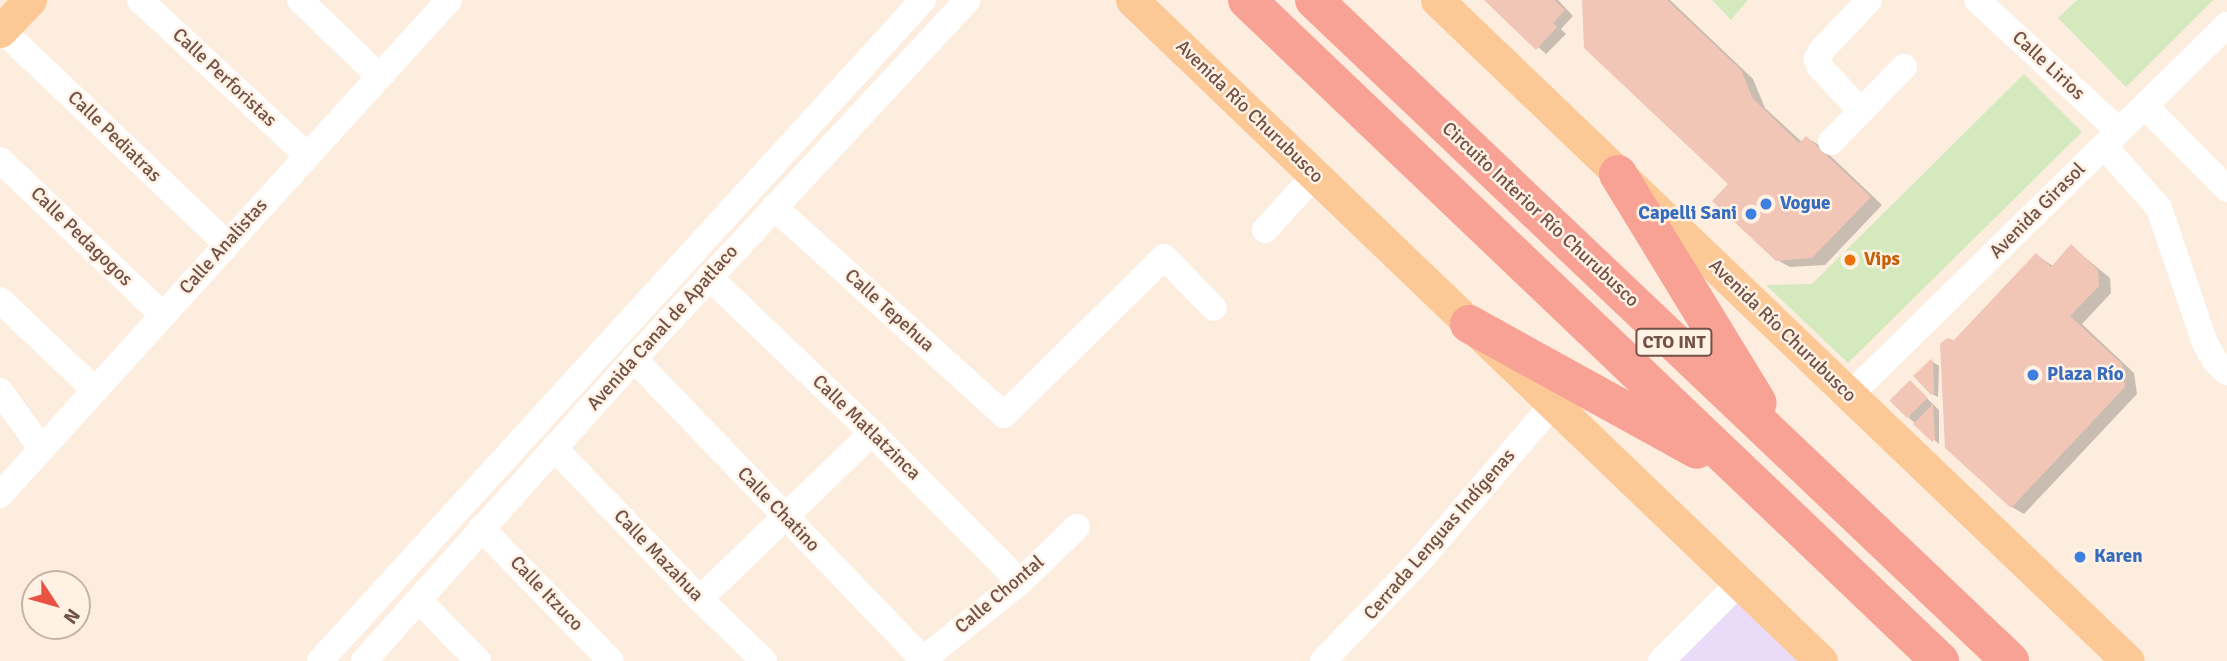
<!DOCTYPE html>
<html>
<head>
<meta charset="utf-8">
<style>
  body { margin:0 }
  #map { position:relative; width:2227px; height:661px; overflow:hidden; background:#fceddf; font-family:Signika,sans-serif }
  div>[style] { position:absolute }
  .education>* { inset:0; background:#eadcf8 }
  .green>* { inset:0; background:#d5e9be }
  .shadow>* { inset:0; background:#0003 }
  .building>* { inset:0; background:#f2c6b7; transform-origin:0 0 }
  .minor>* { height:26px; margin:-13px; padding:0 13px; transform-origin:13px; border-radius:13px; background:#fff }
  .major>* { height:33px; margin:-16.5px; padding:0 16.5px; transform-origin:16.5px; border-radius:16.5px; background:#fcc996 }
  .highway>* { height:38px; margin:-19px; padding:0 19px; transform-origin:19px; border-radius:19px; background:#f7a295 }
  .dots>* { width:19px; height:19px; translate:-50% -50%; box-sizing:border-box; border:4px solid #fff2e5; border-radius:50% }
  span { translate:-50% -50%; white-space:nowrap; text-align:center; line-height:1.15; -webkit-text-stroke:5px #fff2e5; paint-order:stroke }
  .shield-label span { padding:2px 5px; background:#fff2e5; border:2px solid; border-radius:5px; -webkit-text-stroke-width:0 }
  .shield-label { font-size:18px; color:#725147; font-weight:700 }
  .street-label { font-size:19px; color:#725147 }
  .shop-label { font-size:19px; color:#366cbe; font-weight:700 }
  .left { translate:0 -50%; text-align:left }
  .right { translate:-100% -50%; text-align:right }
  .food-label { font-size:19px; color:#c56008; font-weight:700 }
  .north { position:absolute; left:21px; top:570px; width:70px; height:70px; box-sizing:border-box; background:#fff2e5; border:2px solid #c7b2a6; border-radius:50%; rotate:126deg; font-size:19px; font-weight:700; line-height:28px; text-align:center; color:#725147 }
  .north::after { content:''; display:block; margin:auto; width:24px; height:32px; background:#e85243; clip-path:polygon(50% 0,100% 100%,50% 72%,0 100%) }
</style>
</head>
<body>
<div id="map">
  <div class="education">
    <i style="clip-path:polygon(1739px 601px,1802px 661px,1678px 661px)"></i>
  </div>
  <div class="green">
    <i style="clip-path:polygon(1712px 0,1748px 0,1731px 20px)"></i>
    <i style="clip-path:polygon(2077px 0,2213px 0,2126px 87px,2058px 18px)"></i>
    <i style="clip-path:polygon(2024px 74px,2082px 132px,1848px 363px,1766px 285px,1812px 284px)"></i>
  </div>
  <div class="shadow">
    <i style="clip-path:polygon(1486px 0,1558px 0,1573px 16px,1561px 29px,1566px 34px,1546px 54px)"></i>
    <i style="clip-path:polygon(1583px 0,1670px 0,1753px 79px,1765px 108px,1802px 142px,1807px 138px,1819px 145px,1882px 205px,1825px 265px,1790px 267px,1777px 260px,1730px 184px)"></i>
    <i style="clip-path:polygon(2071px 246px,2110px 278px,2111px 293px,2082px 324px,2134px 373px,2137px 394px,2024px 514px,2012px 507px,1955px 342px,2036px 255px,2053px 266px)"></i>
    <i style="clip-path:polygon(1931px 361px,1939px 366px,1938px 397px,1932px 394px)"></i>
    <i style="clip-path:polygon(1910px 382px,1939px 410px,1939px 444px,1909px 418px)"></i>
  </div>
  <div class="building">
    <i style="clip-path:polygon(1484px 0,1554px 0,1565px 10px,1553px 23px,1557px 27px,1536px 50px)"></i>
    <i style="clip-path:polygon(1582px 0,1667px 0,1741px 70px,1753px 99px,1799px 143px,1806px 136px,1871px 197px,1812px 258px,1776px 261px,1712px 201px,1728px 184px,1584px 48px)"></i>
    <i style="clip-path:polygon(2071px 244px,2098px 270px,2099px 286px,2070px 316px,2122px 364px,2125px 387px,2011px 508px,1945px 448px,1940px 344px,1947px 338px,1954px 340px,2036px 253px,2051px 267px)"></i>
    <i style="clip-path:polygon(1931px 359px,1933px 361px,1934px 393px,1931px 395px,1913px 376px)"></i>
    <i style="left:1910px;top:380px;width:25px;height:29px;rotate:45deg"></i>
    <i style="clip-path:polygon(1933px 404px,1935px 439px,1932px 442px,1913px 424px)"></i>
  </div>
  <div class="minor">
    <i style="left:140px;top:0;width:228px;rotate:42.9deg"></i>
    <i style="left:300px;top:0;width:110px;rotate:43.9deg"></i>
    <i style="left:1977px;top:0;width:193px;rotate:42.7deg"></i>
    <i style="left:1px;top:29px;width:312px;rotate:43.6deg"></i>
    <i style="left:2145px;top:106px;width:117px;rotate:45.3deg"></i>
    <i style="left:1861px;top:111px;width:60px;rotate:-133deg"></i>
    <i style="left:1820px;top:67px;width:9px;rotate:-111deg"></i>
    <i style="left:1817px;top:59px;width:9px;rotate:-63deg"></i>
    <i style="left:1821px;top:51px;width:70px;rotate:-46.7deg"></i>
    <i style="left:1831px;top:142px;width:105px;rotate:-45.8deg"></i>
    <i style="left:2104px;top:146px;width:83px;rotate:48.4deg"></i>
    <i style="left:2159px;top:208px;width:143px;rotate:71.2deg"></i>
    <i style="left:2205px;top:343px;width:21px;rotate:61deg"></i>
    <i style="left:2215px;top:361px;width:16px;rotate:43deg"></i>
    <i style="left:0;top:160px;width:225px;rotate:43.6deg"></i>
    <i style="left:774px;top:207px;width:310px;rotate:42.1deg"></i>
    <i style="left:1004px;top:415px;width:225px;rotate:-44.6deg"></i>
    <i style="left:1164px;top:257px;width:71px;rotate:45.6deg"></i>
    <i style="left:1265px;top:230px;width:74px;rotate:-47.7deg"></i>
    <i style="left:709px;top:277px;width:226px;rotate:43.7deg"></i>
    <i style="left:872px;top:433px;width:210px;rotate:45.2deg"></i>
    <i style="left:0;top:300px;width:131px;rotate:43.5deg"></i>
    <i style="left:634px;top:359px;width:417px;rotate:46.1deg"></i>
    <i style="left:0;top:391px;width:70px;rotate:54.3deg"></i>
    <i style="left:1849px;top:396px;width:530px;rotate:-44.46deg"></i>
    <i style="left:554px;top:448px;width:210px;rotate:46deg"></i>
    <i style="left:700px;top:599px;width:89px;rotate:44.1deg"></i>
    <i style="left:0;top:495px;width:668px;rotate:-47.79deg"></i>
    <i style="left:481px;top:528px;width:186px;rotate:45.7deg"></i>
    <i style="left:700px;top:599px;width:239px;rotate:-44deg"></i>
    <i style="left:419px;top:600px;width:85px;rotate:46deg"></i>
    <i style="left:320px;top:661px;width:895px;rotate:-47.63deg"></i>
    <i style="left:364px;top:661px;width:405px;rotate:-48.2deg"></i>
    <i style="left:634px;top:359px;width:490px;rotate:-47.1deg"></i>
    <i style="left:921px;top:661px;width:127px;rotate:-38.6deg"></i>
    <i style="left:1020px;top:582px;width:79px;rotate:-44deg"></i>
    <i style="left:1323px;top:661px;width:143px;rotate:-46.1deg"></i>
    <i style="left:1422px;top:558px;width:202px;rotate:-49.6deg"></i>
    <i style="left:1661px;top:661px;width:110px;rotate:-45deg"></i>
  </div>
  <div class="major">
    <i style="left:1132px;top:0;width:955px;rotate:43.81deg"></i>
    <i style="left:1437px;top:0;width:956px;rotate:43.73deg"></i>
    <i style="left:0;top:31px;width:43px;rotate:-45.9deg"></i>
  </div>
  <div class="highway">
    <i style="left:1247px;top:0;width:958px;rotate:43.65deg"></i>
    <i style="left:1314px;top:0;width:960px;rotate:43.52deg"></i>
    <i style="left:1618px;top:174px;width:268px;rotate:58.6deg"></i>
    <i style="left:1469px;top:324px;width:260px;rotate:28.9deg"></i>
  </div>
  <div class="dots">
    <i style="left:1766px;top:204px;background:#3f7fe0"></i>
    <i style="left:1751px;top:214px;background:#3f7fe0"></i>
    <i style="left:1850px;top:260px;background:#e8710a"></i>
    <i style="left:2033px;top:375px;background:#3f7fe0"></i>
    <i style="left:2080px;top:557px;background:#3f7fe0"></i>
  </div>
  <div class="shield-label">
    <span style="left:1674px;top:342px">CTO INT</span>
  </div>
  <div class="street-label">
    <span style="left:2048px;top:66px;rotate:43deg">Calle Lirios</span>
    <span style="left:224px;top:78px;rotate:43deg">Calle Perforistas</span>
    <span style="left:1249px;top:112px;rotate:44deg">Avenida Río Churubusco</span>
    <span style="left:114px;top:137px;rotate:44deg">Calle Pediatras</span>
    <span style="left:2038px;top:211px;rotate:-45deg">Avenida Girasol</span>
    <span style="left:1540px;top:215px;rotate:43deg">Circuito Interior Río Churubusco</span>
    <span style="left:81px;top:237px;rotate:44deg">Calle Pedagogos</span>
    <span style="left:224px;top:247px;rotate:-48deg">Calle Analistas</span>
    <span style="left:889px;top:311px;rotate:42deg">Calle Tepehua</span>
    <span style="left:663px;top:328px;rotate:-48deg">Avenida Canal de Apatlaco</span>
    <span style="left:1782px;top:331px;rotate:44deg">Avenida Río Churubusco</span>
    <span style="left:866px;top:428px;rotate:44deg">Calle Matlatzinca</span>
    <span style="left:778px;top:510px;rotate:46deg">Calle Chatino</span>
    <span style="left:1440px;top:535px;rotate:-49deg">Cerrada Lenguas Indígenas</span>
    <span style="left:658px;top:556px;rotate:46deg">Calle Mazahua</span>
    <span style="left:546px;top:594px;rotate:46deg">Calle Itzuco</span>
    <span style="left:1000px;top:595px;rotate:-40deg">Calle Chontal</span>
  </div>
  <div class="shop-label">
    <span class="left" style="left:1780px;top:204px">Vogue</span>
    <span class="right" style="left:1737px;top:214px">Capelli Sani</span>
    <span class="left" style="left:2047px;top:375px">Plaza Río</span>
    <span class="left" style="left:2094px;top:557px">Karen</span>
  </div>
  <div class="food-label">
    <span class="left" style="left:1864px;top:260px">Vips</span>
  </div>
  <div class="north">N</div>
</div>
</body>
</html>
